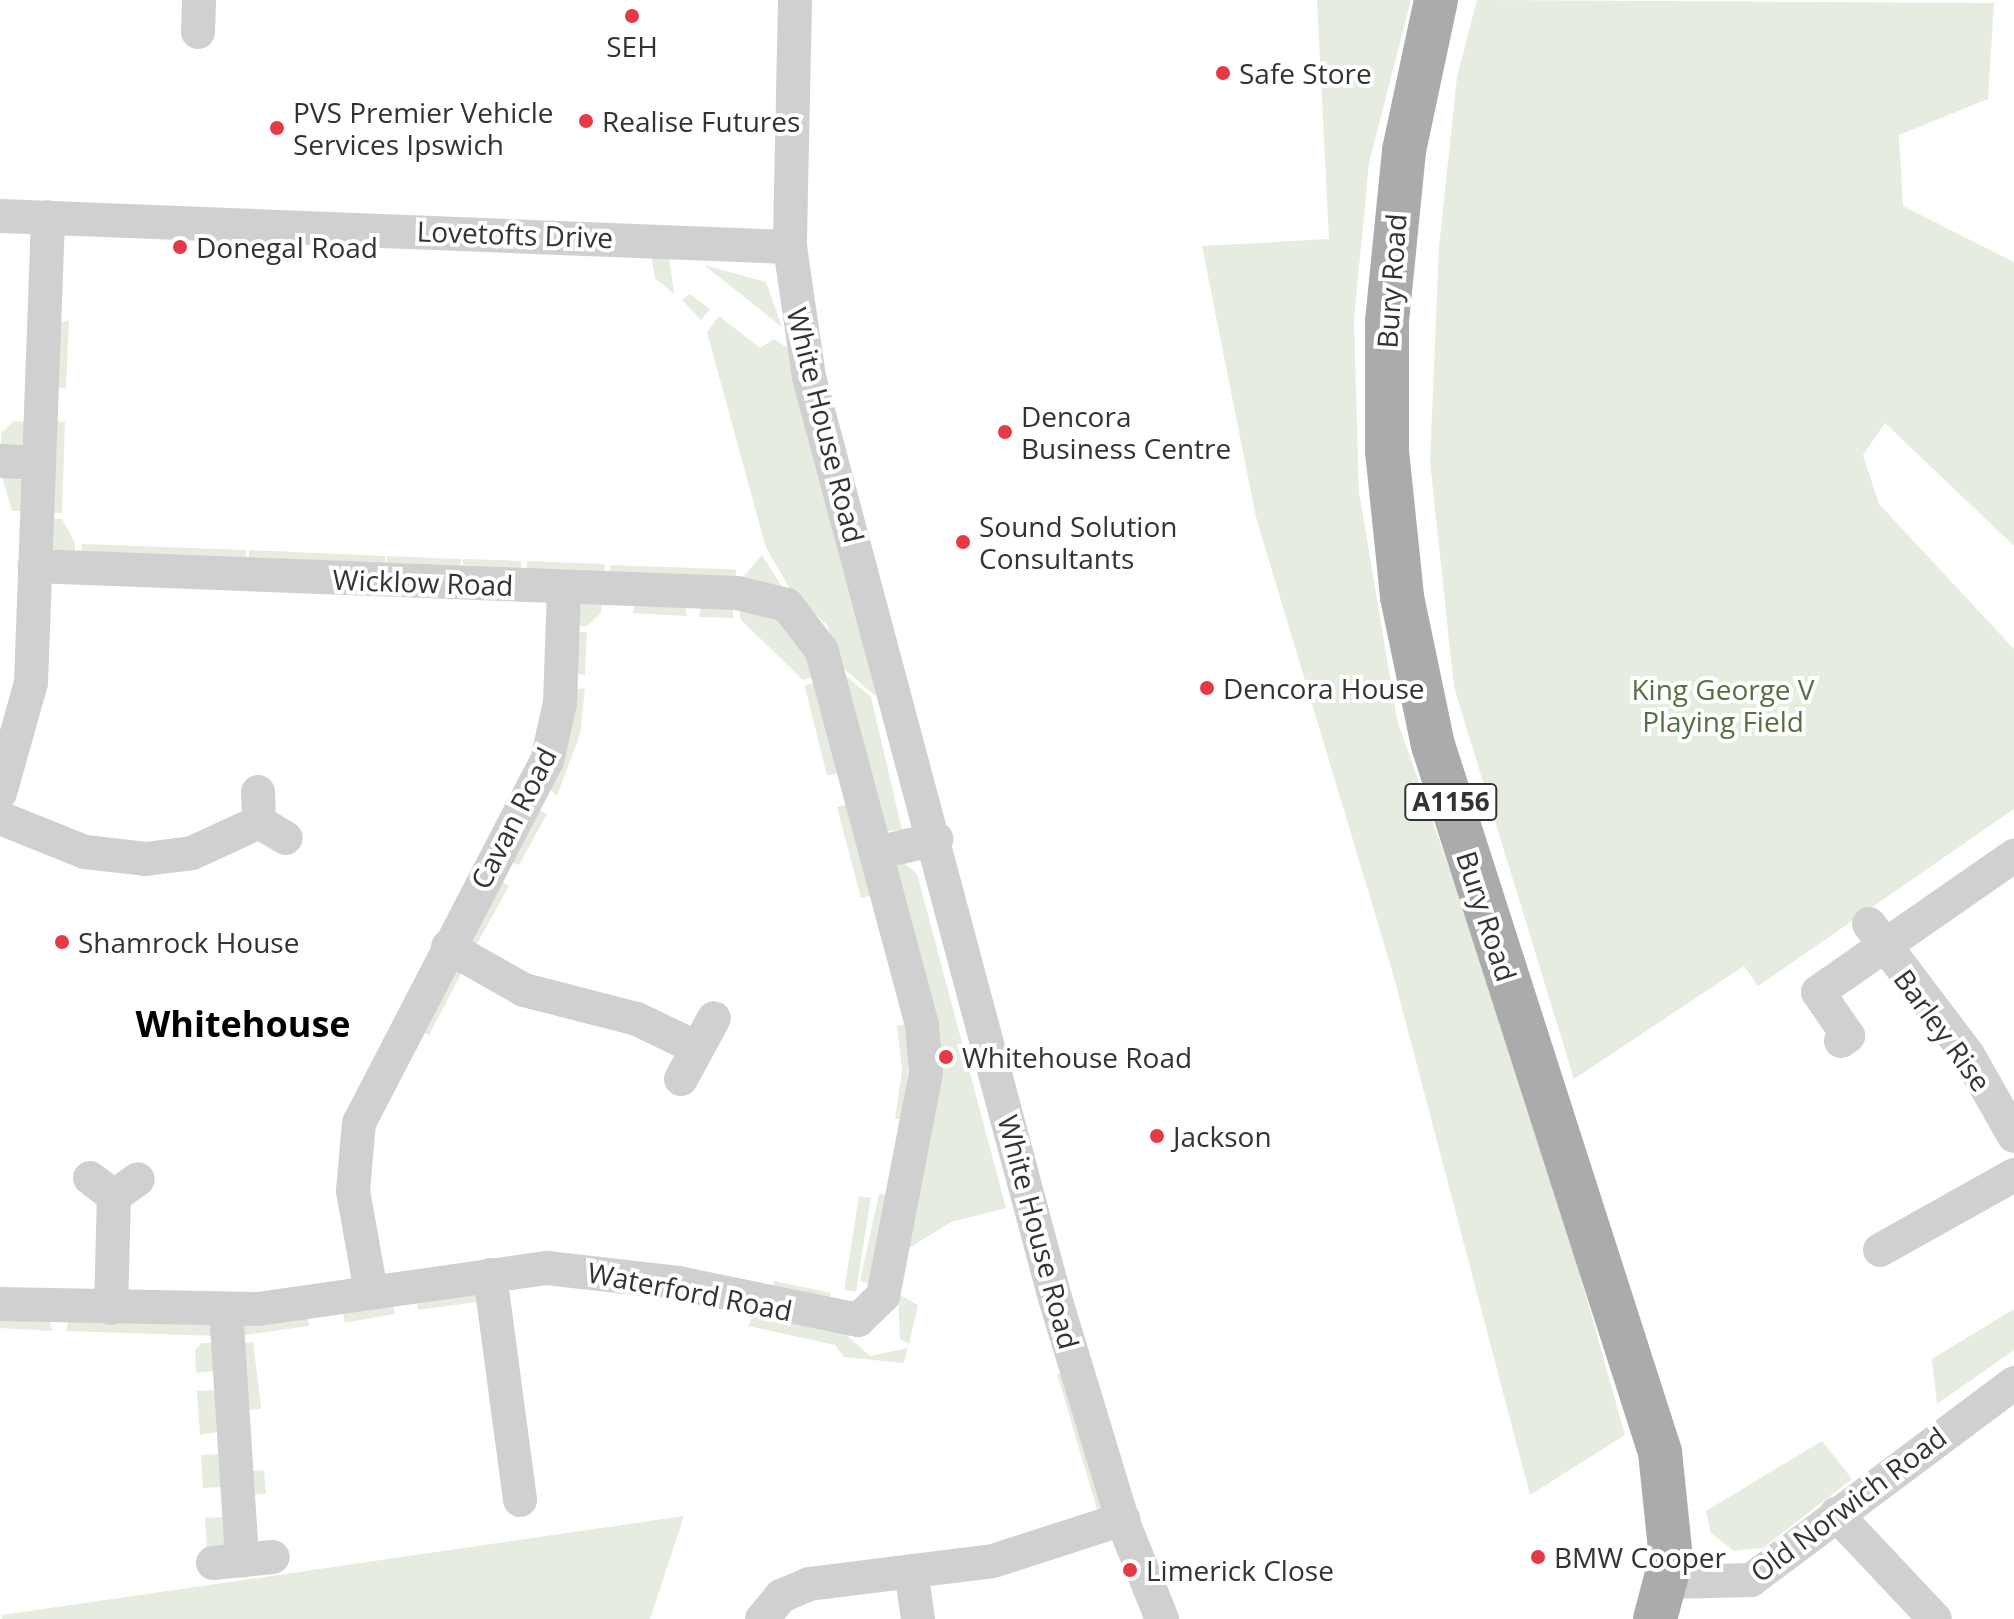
<!DOCTYPE html>
<html>
<head>
<meta charset="utf-8">
<style>
  body { margin:0 }
  #map { position:relative; width:2014px; height:1619px; overflow:hidden; background:#fff; font-family:"Open Sans",sans-serif }
  div>[style] { position:absolute }
  .green>* { inset:0; background:#e6ecdf; transform-origin:0 0 }
  .minor>* { height:34px; margin:-17px; padding:0 17px; transform-origin:17px; border-radius:17px; background:#d0d0d0 }
  .major>* { height:44px; margin:-22px; padding:0 22px; transform-origin:22px; border-radius:22px; background:#ababab }
  .dots>* { width:22px; height:22px; translate:-50% -50%; box-sizing:border-box; border:4px solid #fff; border-radius:50% }
  span { translate:-50% -50%; white-space:nowrap; text-align:center; line-height:1.15; -webkit-text-stroke:8px #fff; paint-order:stroke }
  .shield-label span { padding:2px 6px; background:#fff; border:2px solid; border-radius:6px; -webkit-text-stroke-width:0 }
  .shield-label { font-size:26px; color:#333; font-weight:700 }
  .poi-label { font-size:28px; color:#333 }
  .left { translate:0 -50%; text-align:left }
  .street-label { font-size:28px; color:#333 }
  .park-label { font-size:28px; color:#56703f }
  .district-label { font-size:36px; color:#000; font-weight:700 }
</style>
</head>
<body>
<div id="map">
  <div class="green">
    <i style="clip-path:polygon(1317px 0,1411px 0,1369px 163px,1354px 320px,1359px 492px,1397px 720px,1531px 1100px,1625px 1435px,1530px 1495px,1392px 970px,1256px 517px,1202px 246px,1329px 239px)"></i>
    <i style="clip-path:polygon(1477px 0,1994px 3px,1988px 99px,1899px 135px,1903px 206px,2014px 262px,2014px 546px,1885px 423px,1863px 455px,1879px 504px,2014px 649px,2014px 809px,1758px 986px,1744px 966px,1574px 1079px,1454px 687px,1430px 462px,1439px 247px,1457px 77px)"></i>
    <i style="clip-path:polygon(651px 255px,669px 258px,674px 294px,655px 278px)"></i>
    <i style="clip-path:polygon(704px 265px,766px 282px,782px 327px)"></i>
    <i style="clip-path:polygon(690px 294px,710px 309px,701px 320px,682px 300px)"></i>
    <i style="clip-path:polygon(719px 316px,760px 348px,774px 339px,789px 349px,880px 689px,875px 696px,842px 667px,827px 625px,790px 589px,766px 548px,707px 332px)"></i>
    <i style="clip-path:polygon(69px 320px,66px 388px,56px 388px,51px 325px)"></i>
    <i style="clip-path:polygon(14px 421px,28px 422px,23px 445px,1px 448px,1px 433px)"></i>
    <i style="clip-path:polygon(53px 421px,65px 422px,62px 513px,44px 512px)"></i>
    <i style="clip-path:polygon(1px 473px,22px 480px,25px 511px,12px 511px)"></i>
    <i style="clip-path:polygon(44px 518px,62px 519px,75px 543px,74px 560px,52px 548px)"></i>
    <i style="clip-path:polygon(82px 544px,246px 550px,246px 558px,81px 561px)"></i>
    <i style="clip-path:polygon(249px 550px,385px 556px,386px 563px,249px 558px)"></i>
    <i style="clip-path:polygon(762px 555px,791px 601px,742px 578px)"></i>
    <i style="clip-path:polygon(387px 556px,461px 559px,460px 565px,387px 563px)"></i>
    <i style="clip-path:polygon(463px 559px,521px 561px,521px 577px,501px 567px,463px 565px)"></i>
    <i style="clip-path:polygon(527px 561px,605px 564px,604px 580px,527px 570px)"></i>
    <i style="left:610px;top:565px;width:126px;height:15px;rotate:2deg"></i>
    <i style="clip-path:polygon(602px 596px,601px 613px,587px 626px,570px 626px,579px 605px)"></i>
    <i style="clip-path:polygon(636px 598px,683px 599px,687px 616px,633px 613px)"></i>
    <i style="clip-path:polygon(703px 600px,733px 606px,733px 618px,699px 617px)"></i>
    <i style="clip-path:polygon(740px 605px,775px 610px,819px 675px,803px 680px,740px 619px)"></i>
    <i style="clip-path:polygon(570px 632px,587px 632px,585px 675px,577px 674px)"></i>
    <i style="clip-path:polygon(845px 675px,871px 697px,902px 830px,886px 831px)"></i>
    <i style="left:822px;top:681px;width:93px;height:18px;rotate:76deg"></i>
    <i style="clip-path:polygon(585px 688px,580px 734px,557px 796px,545px 785px,577px 689px)"></i>
    <i style="clip-path:polygon(847px 804px,878px 894px,861px 898px,837px 807px)"></i>
    <i style="clip-path:polygon(539px 810px,547px 814px,519px 865px,512px 862px)"></i>
    <i style="clip-path:polygon(902px 861px,917px 874px,1006px 1208px,951px 1222px,909px 1248px,928px 1124px,893px 872px)"></i>
    <i style="clip-path:polygon(501px 881px,509px 886px,474px 949px,471px 938px)"></i>
    <i style="clip-path:polygon(463px 970px,429px 1035px,420px 1031px,456px 971px)"></i>
    <i style="clip-path:polygon(913px 1022px,903px 1119px,895px 1119px,902px 1070px,897px 1026px)"></i>
    <i style="clip-path:polygon(879px 1194px,889px 1196px,872px 1284px,860px 1281px)"></i>
    <i style="left:859px;top:1196px;width:12px;height:95px;rotate:9deg"></i>
    <i style="clip-path:polygon(774px 1281px,831px 1293px,828px 1305px,773px 1297px)"></i>
    <i style="clip-path:polygon(467px 1287px,484px 1301px,418px 1310px,415px 1294px)"></i>
    <i style="clip-path:polygon(898px 1294px,918px 1305px,909px 1344px,900px 1339px)"></i>
    <i style="left:393px;top:1303px;width:11px;height:51px;rotate:80deg"></i>
    <i style="clip-path:polygon(2014px 1309px,2014px 1350px,1937px 1404px,1932px 1359px)"></i>
    <i style="clip-path:polygon(756px 1310px,842px 1331px,870px 1356px,908px 1348px,904px 1363px,844px 1357px,835px 1345px,748px 1326px)"></i>
    <i style="clip-path:polygon(0 1312px,48px 1313px,52px 1331px,0 1328px)"></i>
    <i style="clip-path:polygon(71px 1314px,210px 1324px,218px 1336px,66px 1331px)"></i>
    <i style="clip-path:polygon(307px 1316px,309px 1326px,238px 1336px,244px 1323px)"></i>
    <i style="left:253px;top:1342px;width:67px;height:15px;rotate:83deg"></i>
    <i style="clip-path:polygon(202px 1343px,219px 1343px,215px 1371px,196px 1373px,195px 1350px)"></i>
    <i style="clip-path:polygon(1068px 1372px,1104px 1501px,1099px 1516px,1057px 1374px)"></i>
    <i style="clip-path:polygon(216px 1390px,225px 1431px,200px 1435px,197px 1391px)"></i>
    <i style="clip-path:polygon(1822px 1441px,1852px 1479px,1763px 1548px,1734px 1551px,1711px 1533px,1706px 1511px)"></i>
    <i style="clip-path:polygon(218px 1454px,226px 1458px,221px 1487px,203px 1488px,201px 1455px)"></i>
    <i style="clip-path:polygon(264px 1470px,266px 1494px,252px 1495px,252px 1471px)"></i>
    <i style="clip-path:polygon(684px 1516px,650px 1619px,2px 1619px,2px 1615px)"></i>
    <i style="clip-path:polygon(222px 1517px,227px 1545px,207px 1552px,205px 1518px)"></i>
  </div>
  <div class="minor">
    <i style="left:795px;top:0;width:247px;rotate:91.2deg"></i>
    <i style="left:790px;top:247px;width:131px;rotate:81.7deg"></i>
    <i style="left:809px;top:377px;width:953px;rotate:75.05deg"></i>
    <i style="left:1055px;top:1298px;width:234px;rotate:73.1deg"></i>
    <i style="left:1123px;top:1522px;width:105px;rotate:68.1deg"></i>
    <i style="left:198px;top:32px;width:32px;rotate:-88deg"></i>
    <i style="left:0;top:216px;width:791px;rotate:2.25deg"></i>
    <i style="left:0;top:461px;width:39px;rotate:3deg"></i>
    <i style="left:258px;top:792px;width:30px;rotate:88deg"></i>
    <i style="left:259px;top:822px;width:31px;rotate:31deg"></i>
    <i style="left:0;top:793px;width:114px;rotate:-74.3deg"></i>
    <i style="left:31px;top:683px;width:466px;rotate:-87.9deg"></i>
    <i style="left:0;top:818px;width:92px;rotate:21.8deg"></i>
    <i style="left:85px;top:852px;width:61px;rotate:6.5deg"></i>
    <i style="left:146px;top:859px;width:46px;rotate:-7.4deg"></i>
    <i style="left:192px;top:853px;width:74px;rotate:-24.8deg"></i>
    <i style="left:876px;top:853px;width:62px;rotate:-13.1deg"></i>
    <i style="left:1869px;top:924px;width:164px;rotate:52.9deg"></i>
    <i style="left:1968px;top:1055px;width:93px;rotate:60.4deg"></i>
    <i style="left:448px;top:947px;width:87px;rotate:29.5deg"></i>
    <i style="left:524px;top:990px;width:117px;rotate:14.4deg"></i>
    <i style="left:637px;top:1019px;width:67px;rotate:25.8deg"></i>
    <i style="left:1841px;top:1041px;width:9px;rotate:-36deg"></i>
    <i style="left:1848px;top:1036px;width:53px;rotate:-124.3deg"></i>
    <i style="left:1818px;top:992px;width:239px;rotate:-34.8deg"></i>
    <i style="left:681px;top:1079px;width:69px;rotate:-61.6deg"></i>
    <i style="left:90px;top:1178px;width:30px;rotate:37deg"></i>
    <i style="left:114px;top:1196px;width:29px;rotate:-35deg"></i>
    <i style="left:1880px;top:1250px;width:154px;rotate:-29.2deg"></i>
    <i style="left:490px;top:1275px;width:227px;rotate:82.4deg"></i>
    <i style="left:371px;top:1292px;width:103px;rotate:-100.1deg"></i>
    <i style="left:353px;top:1191px;width:68px;rotate:-85deg"></i>
    <i style="left:359px;top:1123px;width:408px;rotate:-62.6deg"></i>
    <i style="left:547px;top:761px;width:59px;rotate:-77.4deg"></i>
    <i style="left:560px;top:703px;width:116px;rotate:-88deg"></i>
    <i style="left:0;top:1304px;width:258px;rotate:1.1deg"></i>
    <i style="left:258px;top:1309px;width:292px;rotate:-8.1deg"></i>
    <i style="left:547px;top:1268px;width:132px;rotate:6.5deg"></i>
    <i style="left:678px;top:1283px;width:184px;rotate:11.6deg"></i>
    <i style="left:858px;top:1320px;width:35px;rotate:-44deg"></i>
    <i style="left:883px;top:1296px;width:228px;rotate:-79.1deg"></i>
    <i style="left:926px;top:1072px;width:47px;rotate:-94.9deg"></i>
    <i style="left:922px;top:1025px;width:387px;rotate:-105deg"></i>
    <i style="left:822px;top:651px;width:58px;rotate:-127.3deg"></i>
    <i style="left:787px;top:605px;width:51px;rotate:-166.5deg"></i>
    <i style="left:737px;top:593px;width:703px;rotate:-177.8deg"></i>
    <i style="left:111px;top:1308px;width:112px;rotate:-88.5deg"></i>
    <i style="left:226px;top:1310px;width:251px;rotate:86.3deg"></i>
    <i style="left:1836px;top:1514px;width:144px;rotate:46.7deg"></i>
    <i style="left:213px;top:1563px;width:60px;rotate:-5.7deg"></i>
    <i style="left:911px;top:1571px;width:49px;rotate:81.7deg"></i>
    <i style="left:1669px;top:1582px;width:82px;rotate:-1.4deg"></i>
    <i style="left:1751px;top:1580px;width:329px;rotate:-36.8deg"></i>
    <i style="left:762px;top:1619px;width:30px;rotate:-50deg"></i>
    <i style="left:781px;top:1596px;width:30px;rotate:-23deg"></i>
    <i style="left:809px;top:1584px;width:185px;rotate:-7.1deg"></i>
    <i style="left:993px;top:1561px;width:137px;rotate:-17.9deg"></i>
  </div>
  <div class="major">
    <i style="left:1436px;top:0;width:154px;rotate:102deg"></i>
    <i style="left:1404px;top:151px;width:172px;rotate:95.7deg"></i>
    <i style="left:1387px;top:322px;width:129px;rotate:90deg"></i>
    <i style="left:1387px;top:451px;width:147px;rotate:84.1deg"></i>
    <i style="left:1402px;top:597px;width:151px;rotate:78.2deg"></i>
    <i style="left:1433px;top:745px;width:743px;rotate:72.2deg"></i>
    <i style="left:1660px;top:1452px;width:108px;rotate:84.1deg"></i>
    <i style="left:1671px;top:1559px;width:62px;rotate:104.9deg"></i>
  </div>
  <div class="dots">
    <i style="left:632px;top:16px;background:#e63946"></i>
    <i style="left:1223px;top:73px;background:#e63946"></i>
    <i style="left:586px;top:121px;background:#e63946"></i>
    <i style="left:277px;top:128px;background:#e63946"></i>
    <i style="left:180px;top:247px;background:#e63946"></i>
    <i style="left:1005px;top:432px;background:#e63946"></i>
    <i style="left:963px;top:542px;background:#e63946"></i>
    <i style="left:1207px;top:688px;background:#e63946"></i>
    <i style="left:62px;top:942px;background:#e63946"></i>
    <i style="left:946px;top:1057px;background:#e63946"></i>
    <i style="left:1157px;top:1136px;background:#e63946"></i>
    <i style="left:1538px;top:1557px;background:#e63946"></i>
    <i style="left:1130px;top:1570px;background:#e63946"></i>
  </div>
  <div class="shield-label">
    <span style="left:1451px;top:802px">A1156</span>
  </div>
  <div class="poi-label">
    <span style="left:632px;top:46px">SEH</span>
    <span class="left" style="left:1239px;top:73px">Safe Store</span>
    <span class="left" style="left:293px;top:128px">PVS Premier Vehicle<br>Services Ipswich</span>
    <span class="left" style="left:602px;top:121px">Realise Futures</span>
    <span class="left" style="left:196px;top:247px">Donegal Road</span>
    <span class="left" style="left:1021px;top:432px">Dencora<br>Business Centre</span>
    <span class="left" style="left:979px;top:542px">Sound Solution<br>Consultants</span>
    <span class="left" style="left:1223px;top:688px">Dencora House</span>
    <span class="left" style="left:78px;top:942px">Shamrock House</span>
    <span class="left" style="left:962px;top:1057px">Whitehouse Road</span>
    <span class="left" style="left:1173px;top:1136px">Jackson</span>
    <span class="left" style="left:1554px;top:1557px">BMW Cooper</span>
    <span class="left" style="left:1146px;top:1570px">Limerick Close</span>
  </div>
  <div class="street-label">
    <span style="left:515px;top:234px;rotate:2deg">Lovetofts Drive</span>
    <span style="left:1391px;top:281px;rotate:-86deg">Bury Road</span>
    <span style="left:826px;top:425px;rotate:76deg">White House Road</span>
    <span style="left:423px;top:582px;rotate:2deg">Wicklow Road</span>
    <span style="left:513px;top:818px;rotate:-63deg">Cavan Road</span>
    <span style="left:1487px;top:916px;rotate:72deg">Bury Road</span>
    <span style="left:1943px;top:1030px;rotate:54deg">Barley Rise</span>
    <span style="left:1039px;top:1232px;rotate:75deg">White House Road</span>
    <span style="left:690px;top:1291px;rotate:11deg">Waterford Road</span>
    <span style="left:1848px;top:1504px;rotate:-37deg">Old Norwich Road</span>
  </div>
  <div class="park-label">
    <span style="left:1723px;top:705px">King George V<br>Playing Field</span>
  </div>
  <div class="district-label">
    <span style="left:243px;top:1024px">Whitehouse</span>
  </div>
</div>
</body>
</html>
